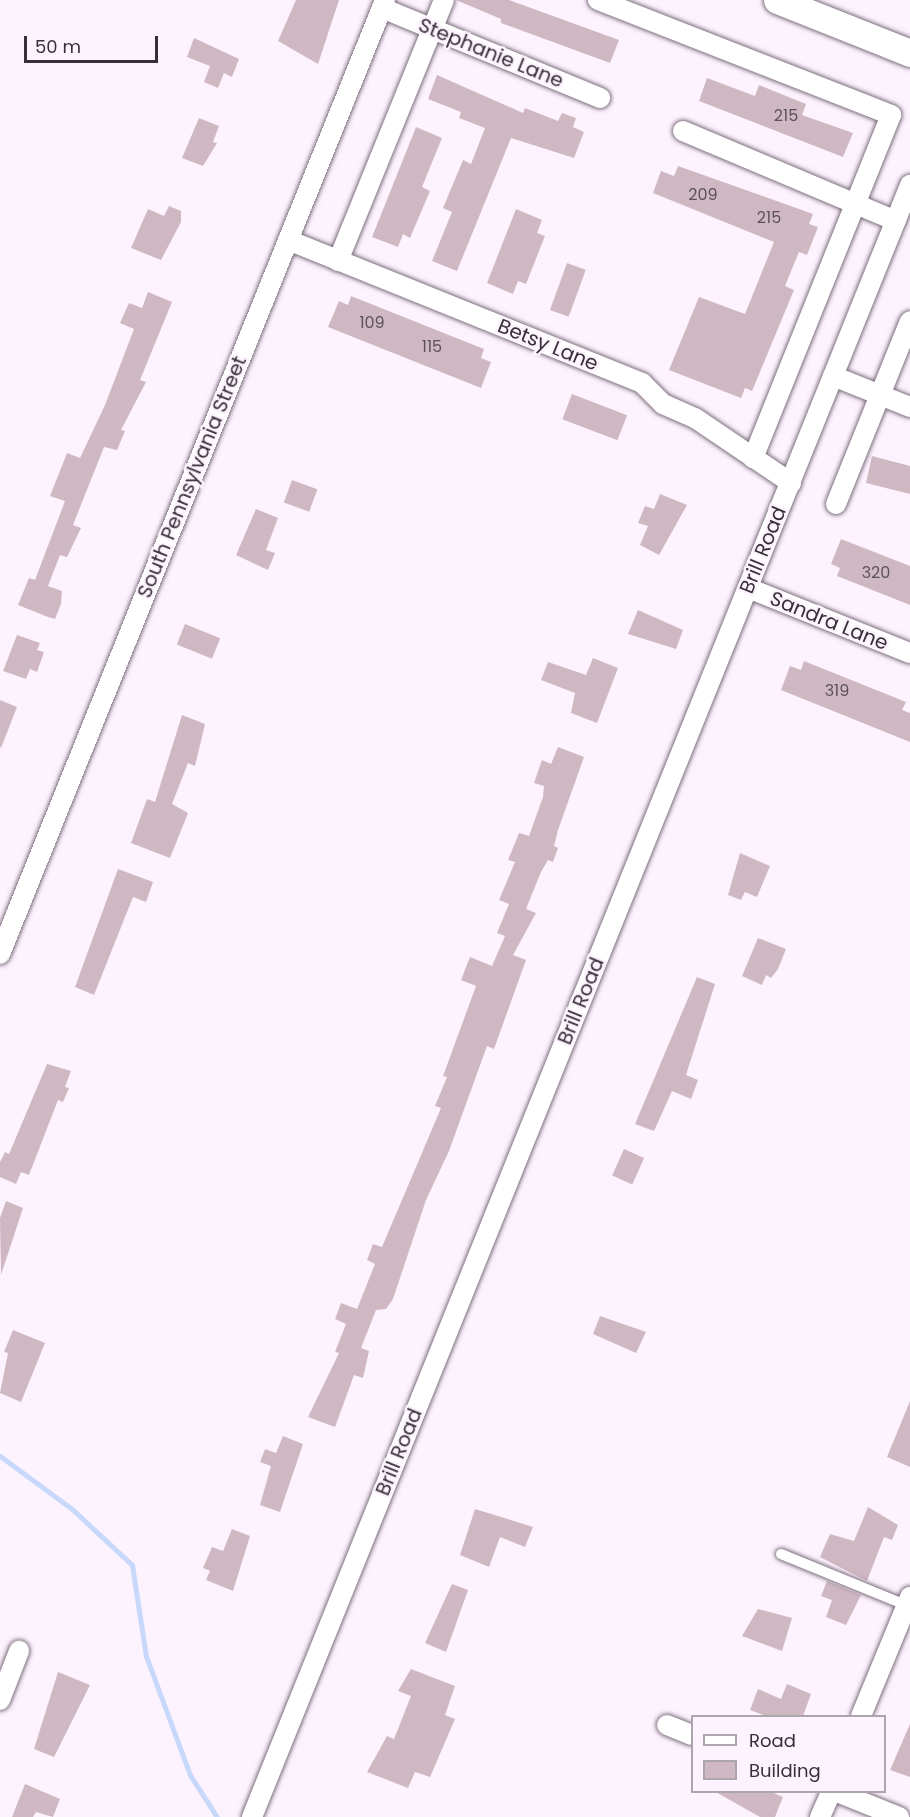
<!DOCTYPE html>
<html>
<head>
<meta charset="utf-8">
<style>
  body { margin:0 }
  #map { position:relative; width:910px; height:1817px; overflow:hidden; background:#fdf3fe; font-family:Poppins,sans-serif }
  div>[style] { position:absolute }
  .stream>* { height:5px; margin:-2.5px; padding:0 2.5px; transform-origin:2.5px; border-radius:2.5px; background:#c7d8fa }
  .building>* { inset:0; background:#d0b8c3; transform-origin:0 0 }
  .roads { filter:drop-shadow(0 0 2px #7d6e7f) drop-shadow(0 0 2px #7d6e7f) }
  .lane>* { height:10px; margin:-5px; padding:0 5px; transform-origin:5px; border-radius:5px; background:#fff }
  .street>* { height:20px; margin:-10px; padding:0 10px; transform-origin:10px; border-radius:10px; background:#fff }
  .secondary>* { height:27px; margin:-13.5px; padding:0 13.5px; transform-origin:13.5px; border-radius:13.5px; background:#fff }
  span { translate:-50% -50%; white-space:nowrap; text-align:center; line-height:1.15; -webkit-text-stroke:5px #fdf3fe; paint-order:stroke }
  .number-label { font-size:16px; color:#5c5159 }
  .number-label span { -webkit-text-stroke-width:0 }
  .street-label { font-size:20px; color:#352f36 }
  .legend { position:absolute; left:691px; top:1715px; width:195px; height:78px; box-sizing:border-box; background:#fdf3fe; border:2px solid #ada5ae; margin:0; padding:8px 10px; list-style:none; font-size:18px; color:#352f36 }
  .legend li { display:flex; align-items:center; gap:12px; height:30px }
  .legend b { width:30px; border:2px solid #ada5ae }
  .scale { position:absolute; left:24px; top:36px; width:134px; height:27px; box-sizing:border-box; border:3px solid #352f36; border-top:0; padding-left:8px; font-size:18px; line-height:21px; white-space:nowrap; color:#352f36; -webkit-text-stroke:4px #fdf3fe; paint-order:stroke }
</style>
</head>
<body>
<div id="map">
  <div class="stream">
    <i style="left:0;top:1456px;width:89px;rotate:36.4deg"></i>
    <i style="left:72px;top:1509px;width:82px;rotate:43deg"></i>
    <i style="left:132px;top:1565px;width:92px;rotate:81.3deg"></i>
    <i style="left:146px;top:1656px;width:127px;rotate:69.7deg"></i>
    <i style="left:190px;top:1775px;width:50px;rotate:57.3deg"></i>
  </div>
  <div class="building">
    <i style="clip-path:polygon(296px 0,339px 0,318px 64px,278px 41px)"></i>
    <i style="clip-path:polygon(456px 0,509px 0,619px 40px,610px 63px,501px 23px,501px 19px)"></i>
    <i style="clip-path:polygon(194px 38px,239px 59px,232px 77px,224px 73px,218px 88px,204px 82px,210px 66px,187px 57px)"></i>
    <i style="clip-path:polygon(437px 75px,523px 113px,525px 108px,558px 121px,562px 113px,576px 118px,573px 127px,584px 132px,574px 158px,511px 138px,457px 271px,432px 261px,452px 212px,443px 208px,463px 160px,471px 164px,485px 128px,459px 118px,461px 112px,428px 99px)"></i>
    <i style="clip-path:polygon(707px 78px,755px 96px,759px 85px,806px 104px,802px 115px,853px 133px,843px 157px,699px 101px)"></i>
    <i style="clip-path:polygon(199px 118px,219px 126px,213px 142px,217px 143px,203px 166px,182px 158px)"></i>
    <i style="clip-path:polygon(416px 127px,442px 138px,422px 187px,430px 191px,410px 238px,403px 234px,398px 247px,372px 237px)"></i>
    <i style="clip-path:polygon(678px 166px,813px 214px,809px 224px,818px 227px,807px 255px,799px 252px,785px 286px,794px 290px,752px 391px,745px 388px,741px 398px,669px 370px,699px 297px,745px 314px,774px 242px,653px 193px,661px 171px,674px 176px)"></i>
    <i style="clip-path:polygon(169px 206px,181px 211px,181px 222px,161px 260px,131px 248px,148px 209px,164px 216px)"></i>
    <i style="clip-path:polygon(516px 209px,542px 220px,537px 233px,545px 236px,526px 284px,518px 281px,513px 294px,487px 283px)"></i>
    <i style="left:567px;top:263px;width:20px;height:50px;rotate:20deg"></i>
    <i style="clip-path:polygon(148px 292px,172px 302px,140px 380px,146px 382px,121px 430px,125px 431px,117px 450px,104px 447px,73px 525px,81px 528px,67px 557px,60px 555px,48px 586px,62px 591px,61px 604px,55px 619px,48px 617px,18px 605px,29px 578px,35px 580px,65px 501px,50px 496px,67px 453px,80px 458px,105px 405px,134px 329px,120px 323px,129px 303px,142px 308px)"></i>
    <i style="clip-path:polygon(351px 296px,484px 349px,481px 358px,491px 362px,481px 388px,328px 327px,339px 301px,348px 305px)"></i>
    <i style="left:572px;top:394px;width:59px;height:27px;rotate:21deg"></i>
    <i style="clip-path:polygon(872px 456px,910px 466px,910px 494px,866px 483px)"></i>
    <i style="left:292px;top:480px;width:27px;height:24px;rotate:20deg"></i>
    <i style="clip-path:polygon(660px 494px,687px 505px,659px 555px,640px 545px,648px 526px,638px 523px,645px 506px,654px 509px)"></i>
    <i style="clip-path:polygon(256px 509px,278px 518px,266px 550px,275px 553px,268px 570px,236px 555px)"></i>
    <i style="clip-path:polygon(841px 539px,910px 566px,910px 605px,837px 576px,840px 568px,831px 564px)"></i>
    <i style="clip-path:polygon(638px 610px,683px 630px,676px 649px,628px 634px)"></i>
    <i style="left:185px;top:624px;width:38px;height:22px;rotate:22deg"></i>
    <i style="clip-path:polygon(17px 635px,40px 643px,37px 650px,44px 652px,37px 672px,30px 669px,26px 679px,3px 671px)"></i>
    <i style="clip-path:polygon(593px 658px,618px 668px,597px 723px,571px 713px,575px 693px,541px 680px,548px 662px,586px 675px)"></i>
    <i style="clip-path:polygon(804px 661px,906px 702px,902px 710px,910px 713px,910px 742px,781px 690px,790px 666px,801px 670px)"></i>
    <i style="clip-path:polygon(0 700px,17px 707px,1px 748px,0 747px)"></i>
    <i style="clip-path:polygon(182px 715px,205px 724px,195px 766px,188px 763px,172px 804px,188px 813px,170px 858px,131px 843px,147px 799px,155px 802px)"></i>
    <i style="clip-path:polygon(558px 747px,584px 757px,558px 830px,554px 846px,558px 848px,553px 862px,548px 860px,541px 872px,526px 909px,536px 913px,513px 955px,526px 960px,494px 1049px,487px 1046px,449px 1151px,426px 1200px,393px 1299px,386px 1309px,376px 1310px,361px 1348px,369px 1351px,363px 1378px,354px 1375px,335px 1427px,308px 1417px,339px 1353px,335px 1352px,346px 1324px,335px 1319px,341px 1303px,357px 1309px,375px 1264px,367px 1260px,373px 1244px,382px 1247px,441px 1108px,435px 1106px,447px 1077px,443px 1076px,476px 986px,461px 980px,470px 957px,492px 966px,505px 936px,497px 933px,509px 904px,499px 900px,515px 862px,508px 860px,519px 833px,529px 836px,543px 797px,544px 786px,534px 783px,542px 760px,551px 764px)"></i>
    <i style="clip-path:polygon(740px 853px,770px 866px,757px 897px,745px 892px,741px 900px,728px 895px)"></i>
    <i style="clip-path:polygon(118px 869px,153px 882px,146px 902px,133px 897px,94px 995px,75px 987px)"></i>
    <i style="clip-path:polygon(758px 938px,786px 949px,778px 969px,771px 978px,766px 975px,762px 985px,742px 976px)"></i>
    <i style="clip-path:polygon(697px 977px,715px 984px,686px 1075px,698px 1080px,691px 1099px,672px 1091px,654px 1131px,635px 1124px)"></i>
    <i style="clip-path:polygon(47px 1064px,71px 1071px,65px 1087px,69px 1088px,63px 1102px,58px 1100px,29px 1175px,21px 1172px,16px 1184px,0 1177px,0 1162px,5px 1152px,9px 1154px)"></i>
    <i style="left:624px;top:1149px;width:22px;height:29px;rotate:24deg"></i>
    <i style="clip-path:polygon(6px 1201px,23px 1208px,1px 1275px,0 1218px)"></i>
    <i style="clip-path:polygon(600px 1316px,646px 1332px,636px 1353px,593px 1334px)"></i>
    <i style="clip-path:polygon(13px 1330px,45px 1343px,21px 1402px,0 1393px,8px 1353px,4px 1352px)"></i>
    <i style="clip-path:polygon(910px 1401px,910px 1467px,887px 1457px)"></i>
    <i style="clip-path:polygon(283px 1436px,303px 1444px,280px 1512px,260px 1505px,271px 1466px,260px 1462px,265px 1449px,276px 1453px)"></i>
    <i style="clip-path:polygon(868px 1507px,898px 1525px,892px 1540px,884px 1537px,867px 1581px,820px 1557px,830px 1534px,854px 1541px)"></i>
    <i style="clip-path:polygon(475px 1509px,533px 1527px,525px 1547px,500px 1537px,489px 1567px,460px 1555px)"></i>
    <i style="clip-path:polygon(232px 1529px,250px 1536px,233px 1591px,206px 1580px,210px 1571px,203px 1568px,212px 1547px,223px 1551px)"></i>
    <i style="clip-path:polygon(827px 1581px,861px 1595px,846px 1625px,826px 1617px,832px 1600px,821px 1596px)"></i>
    <i style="clip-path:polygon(452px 1584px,468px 1590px,446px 1652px,425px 1643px)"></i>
    <i style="clip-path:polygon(758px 1609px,792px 1618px,782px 1651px,742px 1636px)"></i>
    <i style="clip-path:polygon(411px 1669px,455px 1686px,445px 1715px,455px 1719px,430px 1777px,415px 1772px,408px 1788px,367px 1772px,387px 1736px,394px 1739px,411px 1696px,398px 1691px)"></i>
    <i style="clip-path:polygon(58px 1672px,90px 1685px,54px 1757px,34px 1749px)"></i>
    <i style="clip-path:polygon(787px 1684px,811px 1694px,803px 1716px,766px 1716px,750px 1710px,758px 1689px,781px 1699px)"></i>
    <i style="clip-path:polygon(910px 1724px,910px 1777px,890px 1770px)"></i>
    <i style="clip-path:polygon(25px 1784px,60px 1799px,53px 1817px,36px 1812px,33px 1817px,12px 1817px)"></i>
    <i style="clip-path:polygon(714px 1791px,769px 1791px,783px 1797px,775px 1817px,760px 1817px)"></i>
  </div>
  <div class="roads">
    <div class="lane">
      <i style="left:781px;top:1554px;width:135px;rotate:22.2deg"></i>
    </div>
    <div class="street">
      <i style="left:598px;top:0;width:315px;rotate:21.4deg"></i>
      <i style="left:891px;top:115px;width:370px;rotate:111.9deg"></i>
      <i style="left:382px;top:8px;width:236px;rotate:22.4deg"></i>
      <i style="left:683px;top:131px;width:231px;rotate:22.9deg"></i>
      <i style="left:288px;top:240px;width:382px;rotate:22deg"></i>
      <i style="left:642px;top:383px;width:30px;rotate:45deg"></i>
      <i style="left:663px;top:404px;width:35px;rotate:24deg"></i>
      <i style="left:695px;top:418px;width:116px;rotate:34.1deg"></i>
      <i style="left:338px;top:261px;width:282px;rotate:-67.9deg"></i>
      <i style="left:833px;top:376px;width:83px;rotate:21.9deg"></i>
      <i style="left:836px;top:504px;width:197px;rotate:-68deg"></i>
      <i style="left:748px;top:588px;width:175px;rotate:21.9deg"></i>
      <i style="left:0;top:954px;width:1029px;rotate:-68.02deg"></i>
      <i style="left:0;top:1700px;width:53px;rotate:-68.8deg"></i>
      <i style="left:861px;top:1716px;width:129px;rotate:-67.6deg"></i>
      <i style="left:667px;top:1725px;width:27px;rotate:22deg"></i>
      <i style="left:837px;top:1792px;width:67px;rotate:22deg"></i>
      <i style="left:252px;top:1817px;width:1760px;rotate:-68.04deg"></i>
      <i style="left:820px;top:1817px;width:27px;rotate:-66deg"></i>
    </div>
    <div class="secondary">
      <i style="left:777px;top:0;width:143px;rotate:21.7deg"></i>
    </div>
  </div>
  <div class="number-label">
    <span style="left:786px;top:116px">215</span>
    <span style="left:703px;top:195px">209</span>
    <span style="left:769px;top:218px">215</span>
    <span style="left:372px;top:323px">109</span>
    <span style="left:432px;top:347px">115</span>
    <span style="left:876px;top:573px">320</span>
    <span style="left:837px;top:691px">319</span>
  </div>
  <div class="street-label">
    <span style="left:491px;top:53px;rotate:22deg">Stephanie Lane</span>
    <span style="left:548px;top:345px;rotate:22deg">Betsy Lane</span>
    <span style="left:192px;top:477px;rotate:-68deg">South Pennsylvania Street</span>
    <span style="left:763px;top:550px;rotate:-68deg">Brill Road</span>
    <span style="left:829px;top:621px;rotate:22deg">Sandra Lane</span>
    <span style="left:581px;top:1001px;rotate:-68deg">Brill Road</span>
    <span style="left:399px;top:1452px;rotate:-68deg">Brill Road</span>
  </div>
  <ul class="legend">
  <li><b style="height:8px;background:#fff"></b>Road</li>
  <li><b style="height:16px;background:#d0b8c3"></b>Building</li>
  </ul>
  <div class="scale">50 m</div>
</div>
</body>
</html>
